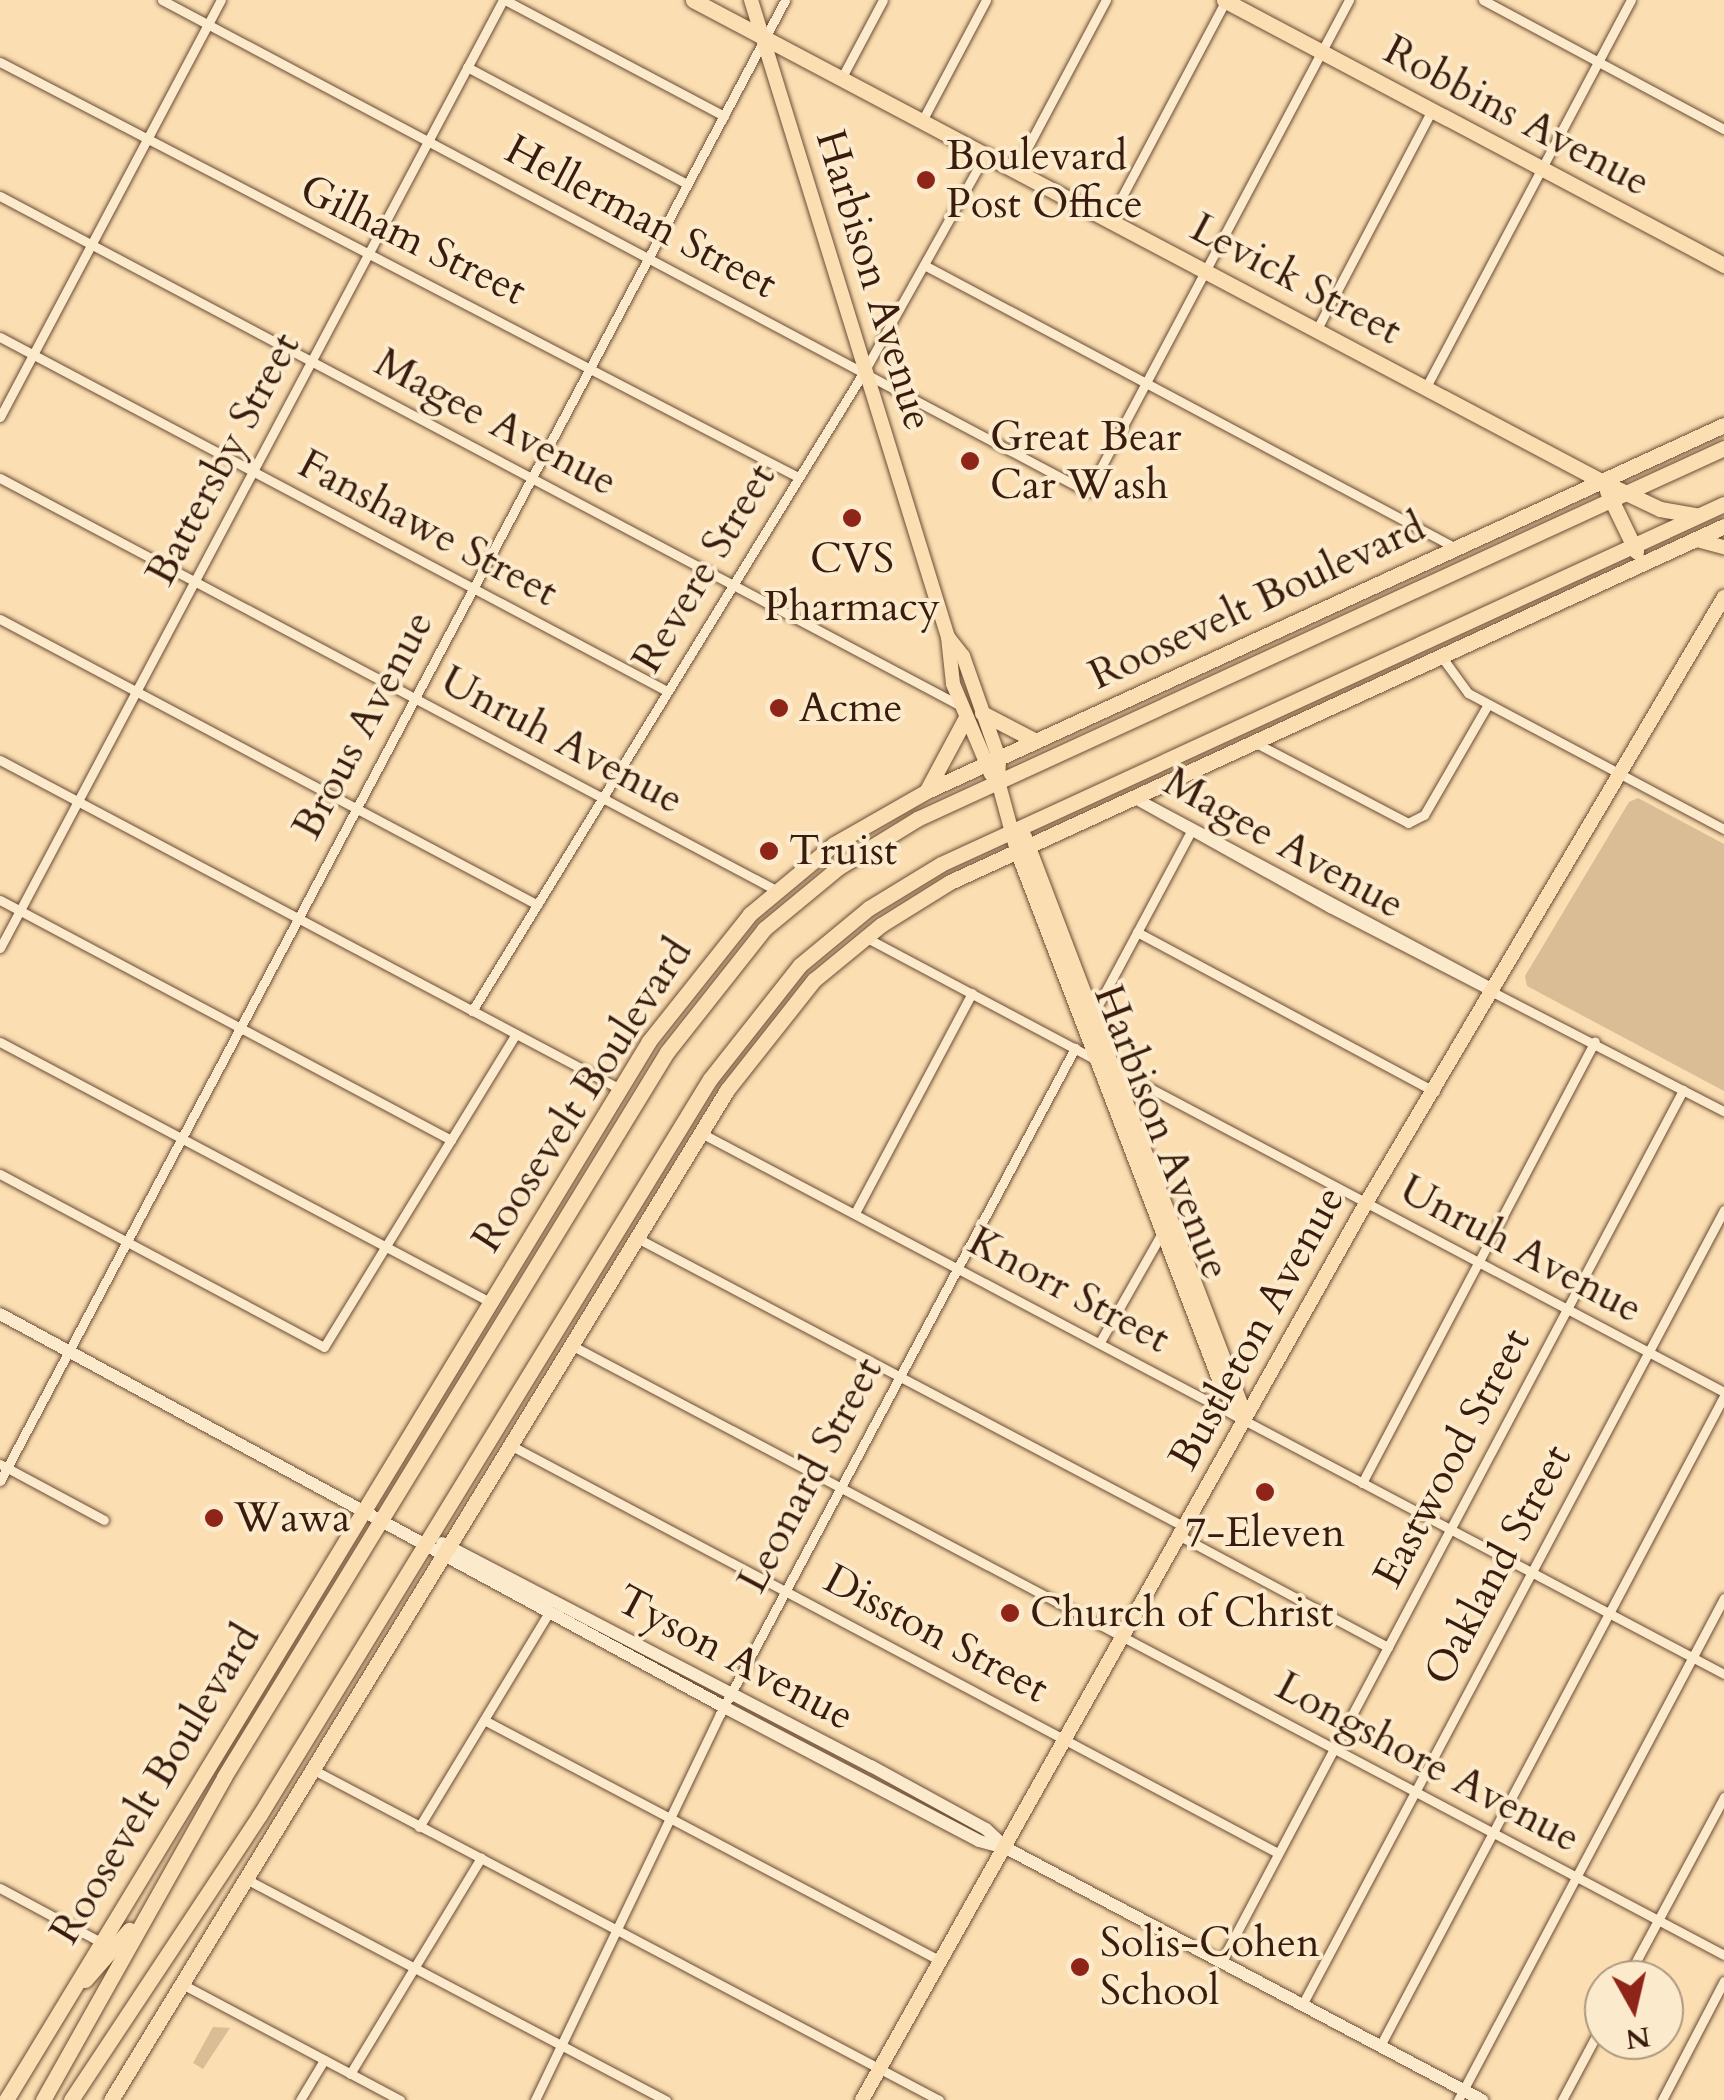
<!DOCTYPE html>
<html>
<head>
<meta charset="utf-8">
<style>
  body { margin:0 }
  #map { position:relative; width:1724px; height:2100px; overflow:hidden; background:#fbdeb1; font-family:Cardo,serif }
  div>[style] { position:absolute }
  .green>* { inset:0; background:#dabd95 }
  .roads { filter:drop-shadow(0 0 2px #6a4c36) drop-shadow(0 0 2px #6a4c36) }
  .street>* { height:9px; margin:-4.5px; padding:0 4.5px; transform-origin:4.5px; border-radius:4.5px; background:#fceacc }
  .secondary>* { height:12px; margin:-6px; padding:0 6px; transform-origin:6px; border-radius:6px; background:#fceacc }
  .primary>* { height:14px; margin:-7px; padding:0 7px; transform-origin:7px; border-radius:7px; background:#fbdeb1 }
  .highway>* { height:15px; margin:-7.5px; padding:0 7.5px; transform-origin:7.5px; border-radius:7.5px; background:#fbdeb1 }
  .dots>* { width:28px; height:28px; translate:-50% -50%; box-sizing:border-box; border:5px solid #fceacc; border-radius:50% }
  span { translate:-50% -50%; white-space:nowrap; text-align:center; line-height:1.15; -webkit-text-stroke:8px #fceacc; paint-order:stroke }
  .street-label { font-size:42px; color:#391c0d }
  .poi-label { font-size:42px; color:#391c0d }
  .left { translate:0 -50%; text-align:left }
  .north { position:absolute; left:1584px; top:1960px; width:100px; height:100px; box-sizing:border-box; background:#fceacc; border:2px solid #ae9880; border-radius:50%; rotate:172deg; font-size:28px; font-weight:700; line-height:40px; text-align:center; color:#391c0d }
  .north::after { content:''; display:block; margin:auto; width:35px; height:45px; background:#8f2418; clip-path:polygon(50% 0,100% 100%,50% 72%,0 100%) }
</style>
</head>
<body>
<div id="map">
  <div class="green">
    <i style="clip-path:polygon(1638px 798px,1724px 844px,1724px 1091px,1527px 986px,1525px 976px,1629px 802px)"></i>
    <i style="clip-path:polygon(213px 2027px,230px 2028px,203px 2069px,193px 2063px)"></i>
  </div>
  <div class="roads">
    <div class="street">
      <i style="left:162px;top:0;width:1049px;rotate:27.98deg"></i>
      <i style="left:1088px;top:492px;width:557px;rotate:-62.05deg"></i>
      <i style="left:505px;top:0;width:248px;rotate:27.9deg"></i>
      <i style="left:1483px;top:0;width:273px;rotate:28.2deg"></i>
      <i style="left:0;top:62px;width:899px;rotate:27.48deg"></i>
      <i style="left:467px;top:67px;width:249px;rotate:28deg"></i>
      <i style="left:841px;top:79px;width:89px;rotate:-62deg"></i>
      <i style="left:922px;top:121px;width:137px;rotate:-62.1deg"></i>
      <i style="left:1015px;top:171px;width:194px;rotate:-62deg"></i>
      <i style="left:0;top:196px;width:1088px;rotate:27.95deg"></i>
      <i style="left:1109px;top:221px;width:250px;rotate:-62.1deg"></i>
      <i style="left:926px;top:266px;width:600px;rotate:28.02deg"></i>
      <i style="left:1317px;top:329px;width:247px;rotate:-62.3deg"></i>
      <i style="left:0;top:337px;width:755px;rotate:27.96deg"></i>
      <i style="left:1426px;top:387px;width:438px;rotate:-62.1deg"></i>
      <i style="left:0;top:417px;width:472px;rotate:-62.1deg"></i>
      <i style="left:0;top:478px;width:879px;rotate:27.97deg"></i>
      <i style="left:0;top:619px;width:607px;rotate:28deg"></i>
      <i style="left:1441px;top:656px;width:46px;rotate:53.9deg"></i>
      <i style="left:1468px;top:693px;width:290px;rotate:28deg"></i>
      <i style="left:1254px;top:742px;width:174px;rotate:27.7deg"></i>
      <i style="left:1408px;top:823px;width:18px;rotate:-27deg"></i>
      <i style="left:1424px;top:815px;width:128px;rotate:-60deg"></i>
      <i style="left:0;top:760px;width:702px;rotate:27.95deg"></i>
      <i style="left:1133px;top:798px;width:226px;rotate:29.2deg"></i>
      <i style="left:1330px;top:908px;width:443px;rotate:27.3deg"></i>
      <i style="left:1137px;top:798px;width:404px;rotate:28.1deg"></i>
      <i style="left:0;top:900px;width:511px;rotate:28.02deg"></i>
      <i style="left:1137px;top:932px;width:338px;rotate:28.2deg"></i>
      <i style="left:865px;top:937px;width:259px;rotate:28deg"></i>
      <i style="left:0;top:948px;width:1073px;rotate:-62.05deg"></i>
      <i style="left:472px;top:1011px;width:752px;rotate:-58.49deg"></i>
      <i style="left:865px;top:370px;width:246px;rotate:-60.8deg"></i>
      <i style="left:1095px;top:1011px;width:204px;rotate:-61.9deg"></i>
      <i style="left:0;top:1042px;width:555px;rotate:27.95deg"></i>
      <i style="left:1112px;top:1068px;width:692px;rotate:27.9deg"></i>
      <i style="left:701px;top:1133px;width:1157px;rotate:27.87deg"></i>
      <i style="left:0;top:1174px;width:367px;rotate:28.1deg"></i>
      <i style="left:324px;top:1347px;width:367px;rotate:-58.5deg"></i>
      <i style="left:855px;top:1213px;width:249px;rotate:-62deg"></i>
      <i style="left:637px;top:1238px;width:620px;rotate:27.81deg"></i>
      <i style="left:1100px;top:1342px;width:128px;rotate:-60.4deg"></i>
      <i style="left:571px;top:1345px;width:1304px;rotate:27.88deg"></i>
      <i style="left:510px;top:1445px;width:870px;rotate:27.98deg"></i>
      <i style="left:0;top:1464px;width:118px;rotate:28.3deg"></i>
      <i style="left:0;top:1481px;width:1676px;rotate:-62.07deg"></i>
      <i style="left:1362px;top:1483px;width:499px;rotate:-62.2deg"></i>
      <i style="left:1180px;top:1536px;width:236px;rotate:28.1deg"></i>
      <i style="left:484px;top:1720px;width:517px;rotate:27.81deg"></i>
      <i style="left:312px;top:1769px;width:709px;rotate:27.83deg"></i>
      <i style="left:419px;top:1827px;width:251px;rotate:-58.8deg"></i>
      <i style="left:246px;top:1879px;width:475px;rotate:27.8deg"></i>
      <i style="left:0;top:1888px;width:112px;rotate:28.2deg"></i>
      <i style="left:1221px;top:1962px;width:987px;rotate:-62.08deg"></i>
      <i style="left:1626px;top:1980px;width:208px;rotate:-61.8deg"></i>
      <i style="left:182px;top:1984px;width:247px;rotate:28deg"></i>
      <i style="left:1302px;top:2005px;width:900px;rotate:-62.04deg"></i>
      <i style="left:1380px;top:2046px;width:735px;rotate:-62.11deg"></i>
      <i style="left:350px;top:2074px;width:253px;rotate:-58.8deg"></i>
      <i style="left:300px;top:2100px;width:47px;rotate:-59deg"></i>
      <i style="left:535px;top:2100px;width:428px;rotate:-64.4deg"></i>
      <i style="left:720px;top:1714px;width:755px;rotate:-61.94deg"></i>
      <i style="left:1458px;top:2100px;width:568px;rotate:-62.08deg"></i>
      <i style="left:1562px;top:2100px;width:89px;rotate:-62deg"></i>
      <i style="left:1662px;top:2100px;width:134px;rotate:-62.5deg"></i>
    </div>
    <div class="secondary">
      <i style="left:0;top:1314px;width:824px;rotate:28.49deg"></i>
      <i style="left:724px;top:1707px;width:288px;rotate:27.7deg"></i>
      <i style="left:979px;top:1841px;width:28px;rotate:15deg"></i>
      <i style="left:1006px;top:1848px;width:539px;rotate:27.9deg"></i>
      <i style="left:442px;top:1543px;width:483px;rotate:27.5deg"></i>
      <i style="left:871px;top:1766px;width:131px;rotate:28.7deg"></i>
      <i style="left:986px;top:1829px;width:25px;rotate:43deg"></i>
    </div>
    <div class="primary">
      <i style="left:751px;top:0;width:667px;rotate:72.82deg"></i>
      <i style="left:948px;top:637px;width:24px;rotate:52deg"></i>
      <i style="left:963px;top:656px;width:108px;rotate:70.6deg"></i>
      <i style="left:999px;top:758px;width:23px;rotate:92deg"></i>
      <i style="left:998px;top:781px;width:73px;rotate:74.8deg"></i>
      <i style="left:1017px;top:851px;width:574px;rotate:69.07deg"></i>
      <i style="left:1222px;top:1387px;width:40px;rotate:55.1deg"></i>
      <i style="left:1697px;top:540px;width:28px;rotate:15deg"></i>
      <i style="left:948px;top:637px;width:47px;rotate:83.9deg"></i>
      <i style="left:953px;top:684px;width:98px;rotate:67.1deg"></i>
      <i style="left:1025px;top:837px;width:612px;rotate:69.14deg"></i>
      <i style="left:862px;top:2100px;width:1029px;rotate:-60.67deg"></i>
      <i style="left:1366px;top:1203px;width:704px;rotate:-59.43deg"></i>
    </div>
    <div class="highway">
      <i style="left:693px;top:0;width:1028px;rotate:27.91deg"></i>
      <i style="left:1601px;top:481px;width:65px;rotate:25.4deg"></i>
      <i style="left:1660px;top:509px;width:36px;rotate:10deg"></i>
      <i style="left:1224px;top:0;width:566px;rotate:27.92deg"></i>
      <i style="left:1607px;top:491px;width:67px;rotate:64.2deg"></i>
      <i style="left:982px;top:713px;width:61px;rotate:27.4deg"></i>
      <i style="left:927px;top:790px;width:81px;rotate:-61.8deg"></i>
      <i style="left:85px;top:1980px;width:67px;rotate:-48.7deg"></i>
      <i style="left:6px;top:2100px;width:1239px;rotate:-58.73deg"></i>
      <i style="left:649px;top:1041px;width:162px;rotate:-51.5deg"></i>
      <i style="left:750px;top:914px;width:109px;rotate:-39.8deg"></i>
      <i style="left:834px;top:844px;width:107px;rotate:-29.7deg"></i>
      <i style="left:927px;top:791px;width:877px;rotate:-24.67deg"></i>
      <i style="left:43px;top:2100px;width:370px;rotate:-60.7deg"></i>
      <i style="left:224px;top:1777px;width:850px;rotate:-58.57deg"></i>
      <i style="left:667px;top:1052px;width:157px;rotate:-51.7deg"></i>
      <i style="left:764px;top:929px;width:97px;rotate:-39.6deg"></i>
      <i style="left:839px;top:867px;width:92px;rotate:-31.6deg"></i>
      <i style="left:917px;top:819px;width:888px;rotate:-24.69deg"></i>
      <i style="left:71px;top:2100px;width:341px;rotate:-56.5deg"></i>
      <i style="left:259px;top:1816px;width:864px;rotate:-58.54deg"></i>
      <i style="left:710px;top:1079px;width:145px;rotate:-51.7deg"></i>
      <i style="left:800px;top:965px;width:89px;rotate:-39.6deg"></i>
      <i style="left:869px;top:908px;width:84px;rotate:-31.4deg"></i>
      <i style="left:941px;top:864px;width:862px;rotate:-24.69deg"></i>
      <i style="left:111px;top:2100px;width:1183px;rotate:-58.62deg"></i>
      <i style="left:727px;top:1090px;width:140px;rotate:-51.7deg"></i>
      <i style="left:814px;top:980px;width:87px;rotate:-39.4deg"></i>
      <i style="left:881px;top:925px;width:81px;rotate:-31.9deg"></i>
      <i style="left:950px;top:882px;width:852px;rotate:-24.7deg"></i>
    </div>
  </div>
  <div class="dots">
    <i style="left:926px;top:180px;background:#8f2418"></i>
    <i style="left:970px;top:461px;background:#8f2418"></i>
    <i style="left:852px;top:518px;background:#8f2418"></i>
    <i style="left:779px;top:708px;background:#8f2418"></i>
    <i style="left:769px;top:851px;background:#8f2418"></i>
    <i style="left:1265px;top:1492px;background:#8f2418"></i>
    <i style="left:214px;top:1518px;background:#8f2418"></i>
    <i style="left:1010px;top:1613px;background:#8f2418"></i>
    <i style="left:1080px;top:1967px;background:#8f2418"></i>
  </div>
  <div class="street-label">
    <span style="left:1517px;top:116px;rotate:28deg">Robbins Avenue</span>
    <span style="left:641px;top:217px;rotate:28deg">Hellerman Street</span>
    <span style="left:413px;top:240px;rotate:26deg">Gilham Street</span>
    <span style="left:1296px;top:279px;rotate:28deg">Levick Street</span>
    <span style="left:874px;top:280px;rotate:73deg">Harbison Avenue</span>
    <span style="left:496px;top:422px;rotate:28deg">Magee Avenue</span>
    <span style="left:223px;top:459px;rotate:-62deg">Battersby Street</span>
    <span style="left:428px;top:528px;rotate:28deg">Fanshawe Street</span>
    <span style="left:704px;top:568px;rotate:-59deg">Revere Street</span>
    <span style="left:1257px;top:601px;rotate:-25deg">Roosevelt Boulevard</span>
    <span style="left:363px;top:725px;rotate:-62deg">Brous Avenue</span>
    <span style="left:562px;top:740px;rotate:28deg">Unruh Avenue</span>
    <span style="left:1284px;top:843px;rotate:29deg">Magee Avenue</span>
    <span style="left:582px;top:1095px;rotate:-57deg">Roosevelt Boulevard</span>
    <span style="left:1162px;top:1132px;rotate:69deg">Harbison Avenue</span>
    <span style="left:1521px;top:1249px;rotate:28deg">Unruh Avenue</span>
    <span style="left:1069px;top:1290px;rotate:28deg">Knorr Street</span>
    <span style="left:1257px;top:1328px;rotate:-61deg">Bustleton Avenue</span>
    <span style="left:1452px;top:1458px;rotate:-62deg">Eastwood Street</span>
    <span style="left:810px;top:1475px;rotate:-62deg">Leonard Street</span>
    <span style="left:1498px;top:1565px;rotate:-62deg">Oakland Street</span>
    <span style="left:936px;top:1634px;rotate:28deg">Disston Street</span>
    <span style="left:735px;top:1658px;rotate:28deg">Tyson Avenue</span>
    <span style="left:1428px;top:1762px;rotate:28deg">Longshore Avenue</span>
    <span style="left:155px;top:1784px;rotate:-59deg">Roosevelt Boulevard</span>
  </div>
  <div class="poi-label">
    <span class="left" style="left:946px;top:180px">Boulevard<br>Post Office</span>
    <span class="left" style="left:990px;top:461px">Great Bear<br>Car Wash</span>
    <span style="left:852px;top:583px">CVS<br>Pharmacy</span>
    <span class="left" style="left:799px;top:708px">Acme</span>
    <span class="left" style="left:789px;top:851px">Truist</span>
    <span class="left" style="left:234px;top:1518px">Wawa</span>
    <span style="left:1265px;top:1533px">7-Eleven</span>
    <span class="left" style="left:1030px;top:1613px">Church of Christ</span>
    <span class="left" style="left:1100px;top:1967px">Solis-Cohen<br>School</span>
  </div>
  <div class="north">N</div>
</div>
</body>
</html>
